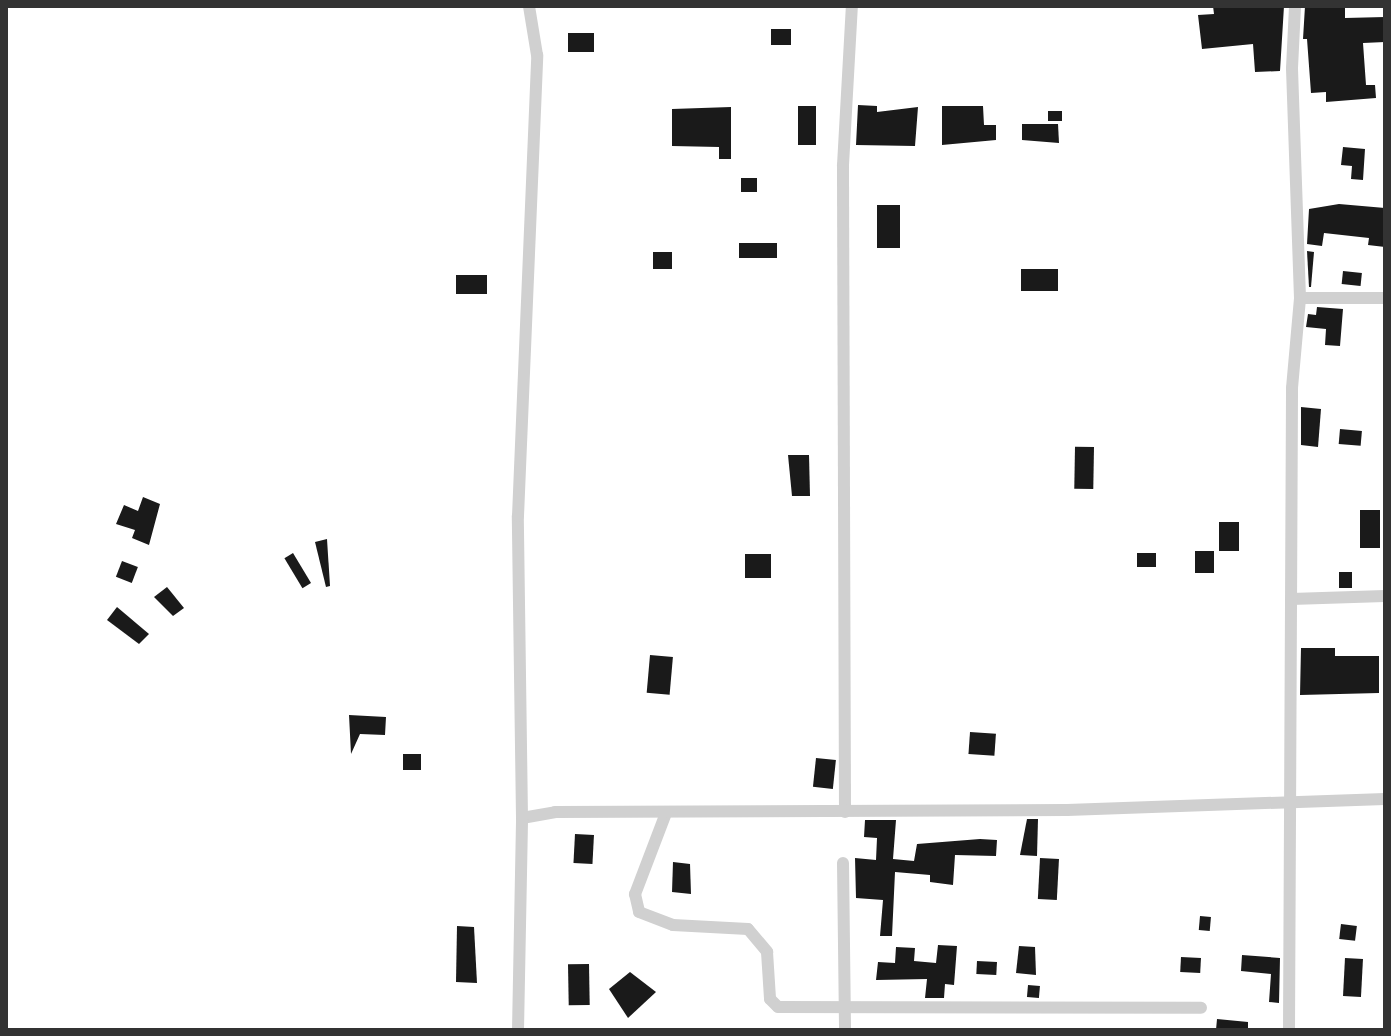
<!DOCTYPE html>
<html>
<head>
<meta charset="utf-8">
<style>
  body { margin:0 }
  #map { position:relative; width:1391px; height:1036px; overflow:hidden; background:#fff; font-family:Manrope,sans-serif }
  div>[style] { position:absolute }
  .building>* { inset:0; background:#1a1a1a; transform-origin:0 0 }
  .street>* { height:12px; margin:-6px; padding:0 6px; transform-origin:6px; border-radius:6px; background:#d0d0d0 }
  span { translate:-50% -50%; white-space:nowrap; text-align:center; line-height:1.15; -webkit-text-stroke:8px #fff; paint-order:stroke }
  .frame { position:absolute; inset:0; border:8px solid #333; pointer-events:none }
</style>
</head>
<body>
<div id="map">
  <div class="building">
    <i style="clip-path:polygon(1213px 6px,1284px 6px,1280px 71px,1255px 72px,1253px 44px,1202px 49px,1198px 15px,1214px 14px)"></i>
    <i style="clip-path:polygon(1305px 6px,1345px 6px,1345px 18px,1385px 17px,1385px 42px,1363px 43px,1366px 85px,1375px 85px,1376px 98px,1326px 102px,1326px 92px,1311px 93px,1307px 39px,1303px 39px)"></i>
    <i style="left:771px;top:29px;width:20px;height:16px"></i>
    <i style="left:568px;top:33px;width:26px;height:19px"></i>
    <i style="clip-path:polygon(858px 105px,877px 106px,877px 112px,918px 107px,915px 146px,856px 145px)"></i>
    <i style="left:798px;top:106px;width:18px;height:39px"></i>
    <i style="clip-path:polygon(942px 106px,983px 106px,984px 125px,996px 125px,996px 140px,942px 145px)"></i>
    <i style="clip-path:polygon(731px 107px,731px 159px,719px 159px,719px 147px,672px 146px,672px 109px)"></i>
    <i style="left:1048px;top:111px;width:14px;height:10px"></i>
    <i style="clip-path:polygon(1022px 124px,1058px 124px,1059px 143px,1022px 140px)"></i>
    <i style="clip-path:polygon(1343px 147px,1365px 149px,1363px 180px,1351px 179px,1352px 166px,1341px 165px)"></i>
    <i style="left:741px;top:178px;width:16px;height:14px"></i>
    <i style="clip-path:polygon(1339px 204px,1385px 208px,1385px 247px,1368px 245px,1369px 238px,1324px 233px,1322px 246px,1307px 244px,1309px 209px)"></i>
    <i style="left:877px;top:205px;width:23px;height:43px"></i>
    <i style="left:777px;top:243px;width:15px;height:38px;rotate:90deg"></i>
    <i style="clip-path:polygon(1307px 251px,1314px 252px,1311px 287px,1309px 287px)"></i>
    <i style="left:653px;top:252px;width:19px;height:17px"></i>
    <i style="left:1021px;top:269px;width:37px;height:22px"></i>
    <i style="left:1343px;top:271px;width:19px;height:13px;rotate:6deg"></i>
    <i style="left:456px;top:275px;width:31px;height:19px"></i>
    <i style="clip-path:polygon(1317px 307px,1343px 309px,1340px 346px,1325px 345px,1326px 329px,1306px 327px,1308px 314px,1316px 315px)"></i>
    <i style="clip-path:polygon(1301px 407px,1321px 409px,1318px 447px,1301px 445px)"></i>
    <i style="left:1340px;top:429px;width:22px;height:15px;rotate:5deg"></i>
    <i style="left:1094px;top:447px;width:42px;height:19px;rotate:91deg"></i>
    <i style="clip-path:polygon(788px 455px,809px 455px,810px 496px,792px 496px)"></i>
    <i style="clip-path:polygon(143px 497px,160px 504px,149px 545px,132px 538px,135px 530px,116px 524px,124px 505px,138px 511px)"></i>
    <i style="left:1360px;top:510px;width:20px;height:38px"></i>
    <i style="left:1219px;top:522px;width:20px;height:29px"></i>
    <i style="clip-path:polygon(327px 539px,330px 586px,326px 587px,315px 542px)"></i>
    <i style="left:1195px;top:551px;width:19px;height:22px"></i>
    <i style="left:293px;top:553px;width:35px;height:10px;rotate:59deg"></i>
    <i style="left:1137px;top:553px;width:19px;height:14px"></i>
    <i style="left:745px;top:554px;width:26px;height:24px"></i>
    <i style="left:122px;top:561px;width:17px;height:17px;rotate:21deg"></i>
    <i style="left:1339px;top:572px;width:13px;height:16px"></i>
    <i style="clip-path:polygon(167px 587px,184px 608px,173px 616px,154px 597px)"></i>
    <i style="clip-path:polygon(117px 607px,149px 634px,139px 644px,107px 620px)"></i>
    <i style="clip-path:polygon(1301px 648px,1335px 648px,1335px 656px,1379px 656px,1379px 693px,1300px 695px)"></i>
    <i style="left:650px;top:655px;width:23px;height:38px;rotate:5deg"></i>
    <i style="clip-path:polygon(349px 715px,386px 717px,385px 735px,360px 734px,351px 754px)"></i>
    <i style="left:970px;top:732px;width:26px;height:22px;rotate:4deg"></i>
    <i style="left:403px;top:754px;width:18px;height:16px"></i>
    <i style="left:816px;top:758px;width:20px;height:29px;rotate:6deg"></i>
    <i style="clip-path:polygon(1027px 819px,1038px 819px,1037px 856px,1020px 855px)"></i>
    <i style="clip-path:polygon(865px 820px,896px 820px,893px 859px,914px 861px,917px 844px,980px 839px,997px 840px,996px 856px,955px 855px,953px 885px,930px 882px,930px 875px,895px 872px,892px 936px,880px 936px,883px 900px,856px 898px,855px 858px,876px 860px,877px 838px,864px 837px)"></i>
    <i style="left:575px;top:834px;width:19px;height:29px;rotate:3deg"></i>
    <i style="left:1040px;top:858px;width:19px;height:41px;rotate:3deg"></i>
    <i style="clip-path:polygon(673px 862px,690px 864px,691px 894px,672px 892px)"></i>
    <i style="left:1200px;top:916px;width:11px;height:14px;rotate:5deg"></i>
    <i style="left:1341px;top:924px;width:16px;height:15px;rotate:7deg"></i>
    <i style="clip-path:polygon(457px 926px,474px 927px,477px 983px,456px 982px)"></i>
    <i style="clip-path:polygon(938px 945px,957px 946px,954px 985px,945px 984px,944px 998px,925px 998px,927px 979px,876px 980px,878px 962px,895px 963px,896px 947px,915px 948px,914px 961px,936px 963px)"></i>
    <i style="clip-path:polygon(1019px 946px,1035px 947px,1036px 975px,1016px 973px)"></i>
    <i style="clip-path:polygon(1242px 955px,1280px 958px,1279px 1003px,1269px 1002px,1271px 974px,1241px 971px)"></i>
    <i style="left:1181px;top:957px;width:20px;height:15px;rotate:3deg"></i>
    <i style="left:1345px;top:958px;width:18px;height:38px;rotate:3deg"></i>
    <i style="left:977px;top:961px;width:20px;height:13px;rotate:3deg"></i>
    <i style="left:589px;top:964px;width:41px;height:21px;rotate:89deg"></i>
    <i style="clip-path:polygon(630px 972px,656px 992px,628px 1018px,609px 989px)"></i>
    <i style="left:1028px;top:985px;width:12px;height:12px;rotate:5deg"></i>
    <i style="clip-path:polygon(1217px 1019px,1248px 1022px,1248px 1030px,1216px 1030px)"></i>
  </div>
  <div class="street">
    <i style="left:1300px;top:298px;width:85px"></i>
    <i style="left:1291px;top:599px;width:94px;rotate:-1.8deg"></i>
    <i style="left:845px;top:812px;width:647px;rotate:-90.18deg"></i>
    <i style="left:843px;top:165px;width:159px;rotate:-86.8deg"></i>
    <i style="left:666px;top:813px;width:87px;rotate:110.9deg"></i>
    <i style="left:635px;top:894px;width:18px;rotate:77deg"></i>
    <i style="left:639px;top:912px;width:36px;rotate:21deg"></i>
    <i style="left:673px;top:925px;width:75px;rotate:3.1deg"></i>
    <i style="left:748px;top:929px;width:30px;rotate:50deg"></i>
    <i style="left:767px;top:952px;width:47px;rotate:86.3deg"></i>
    <i style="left:770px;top:999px;width:11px;rotate:45deg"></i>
    <i style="left:778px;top:1007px;width:423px;rotate:0.1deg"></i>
    <i style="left:522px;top:818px;width:34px;rotate:-10deg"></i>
    <i style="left:555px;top:812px;width:512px;rotate:-0.22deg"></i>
    <i style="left:1067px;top:810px;width:318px;rotate:-2deg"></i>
    <i style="left:843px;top:863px;width:167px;rotate:89.3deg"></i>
    <i style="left:518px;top:1030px;width:212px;rotate:-88.9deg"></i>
    <i style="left:522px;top:818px;width:302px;rotate:-90.8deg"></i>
    <i style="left:518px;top:516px;width:461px;rotate:-87.6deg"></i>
    <i style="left:537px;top:55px;width:50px;rotate:-99.3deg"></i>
    <i style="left:1289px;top:1030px;width:642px;rotate:-89.73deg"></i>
    <i style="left:1292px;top:388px;width:90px;rotate:-84.9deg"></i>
    <i style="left:1300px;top:298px;width:230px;rotate:-92deg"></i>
    <i style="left:1292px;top:68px;width:62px;rotate:-87.2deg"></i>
  </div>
  <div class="frame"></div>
</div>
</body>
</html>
